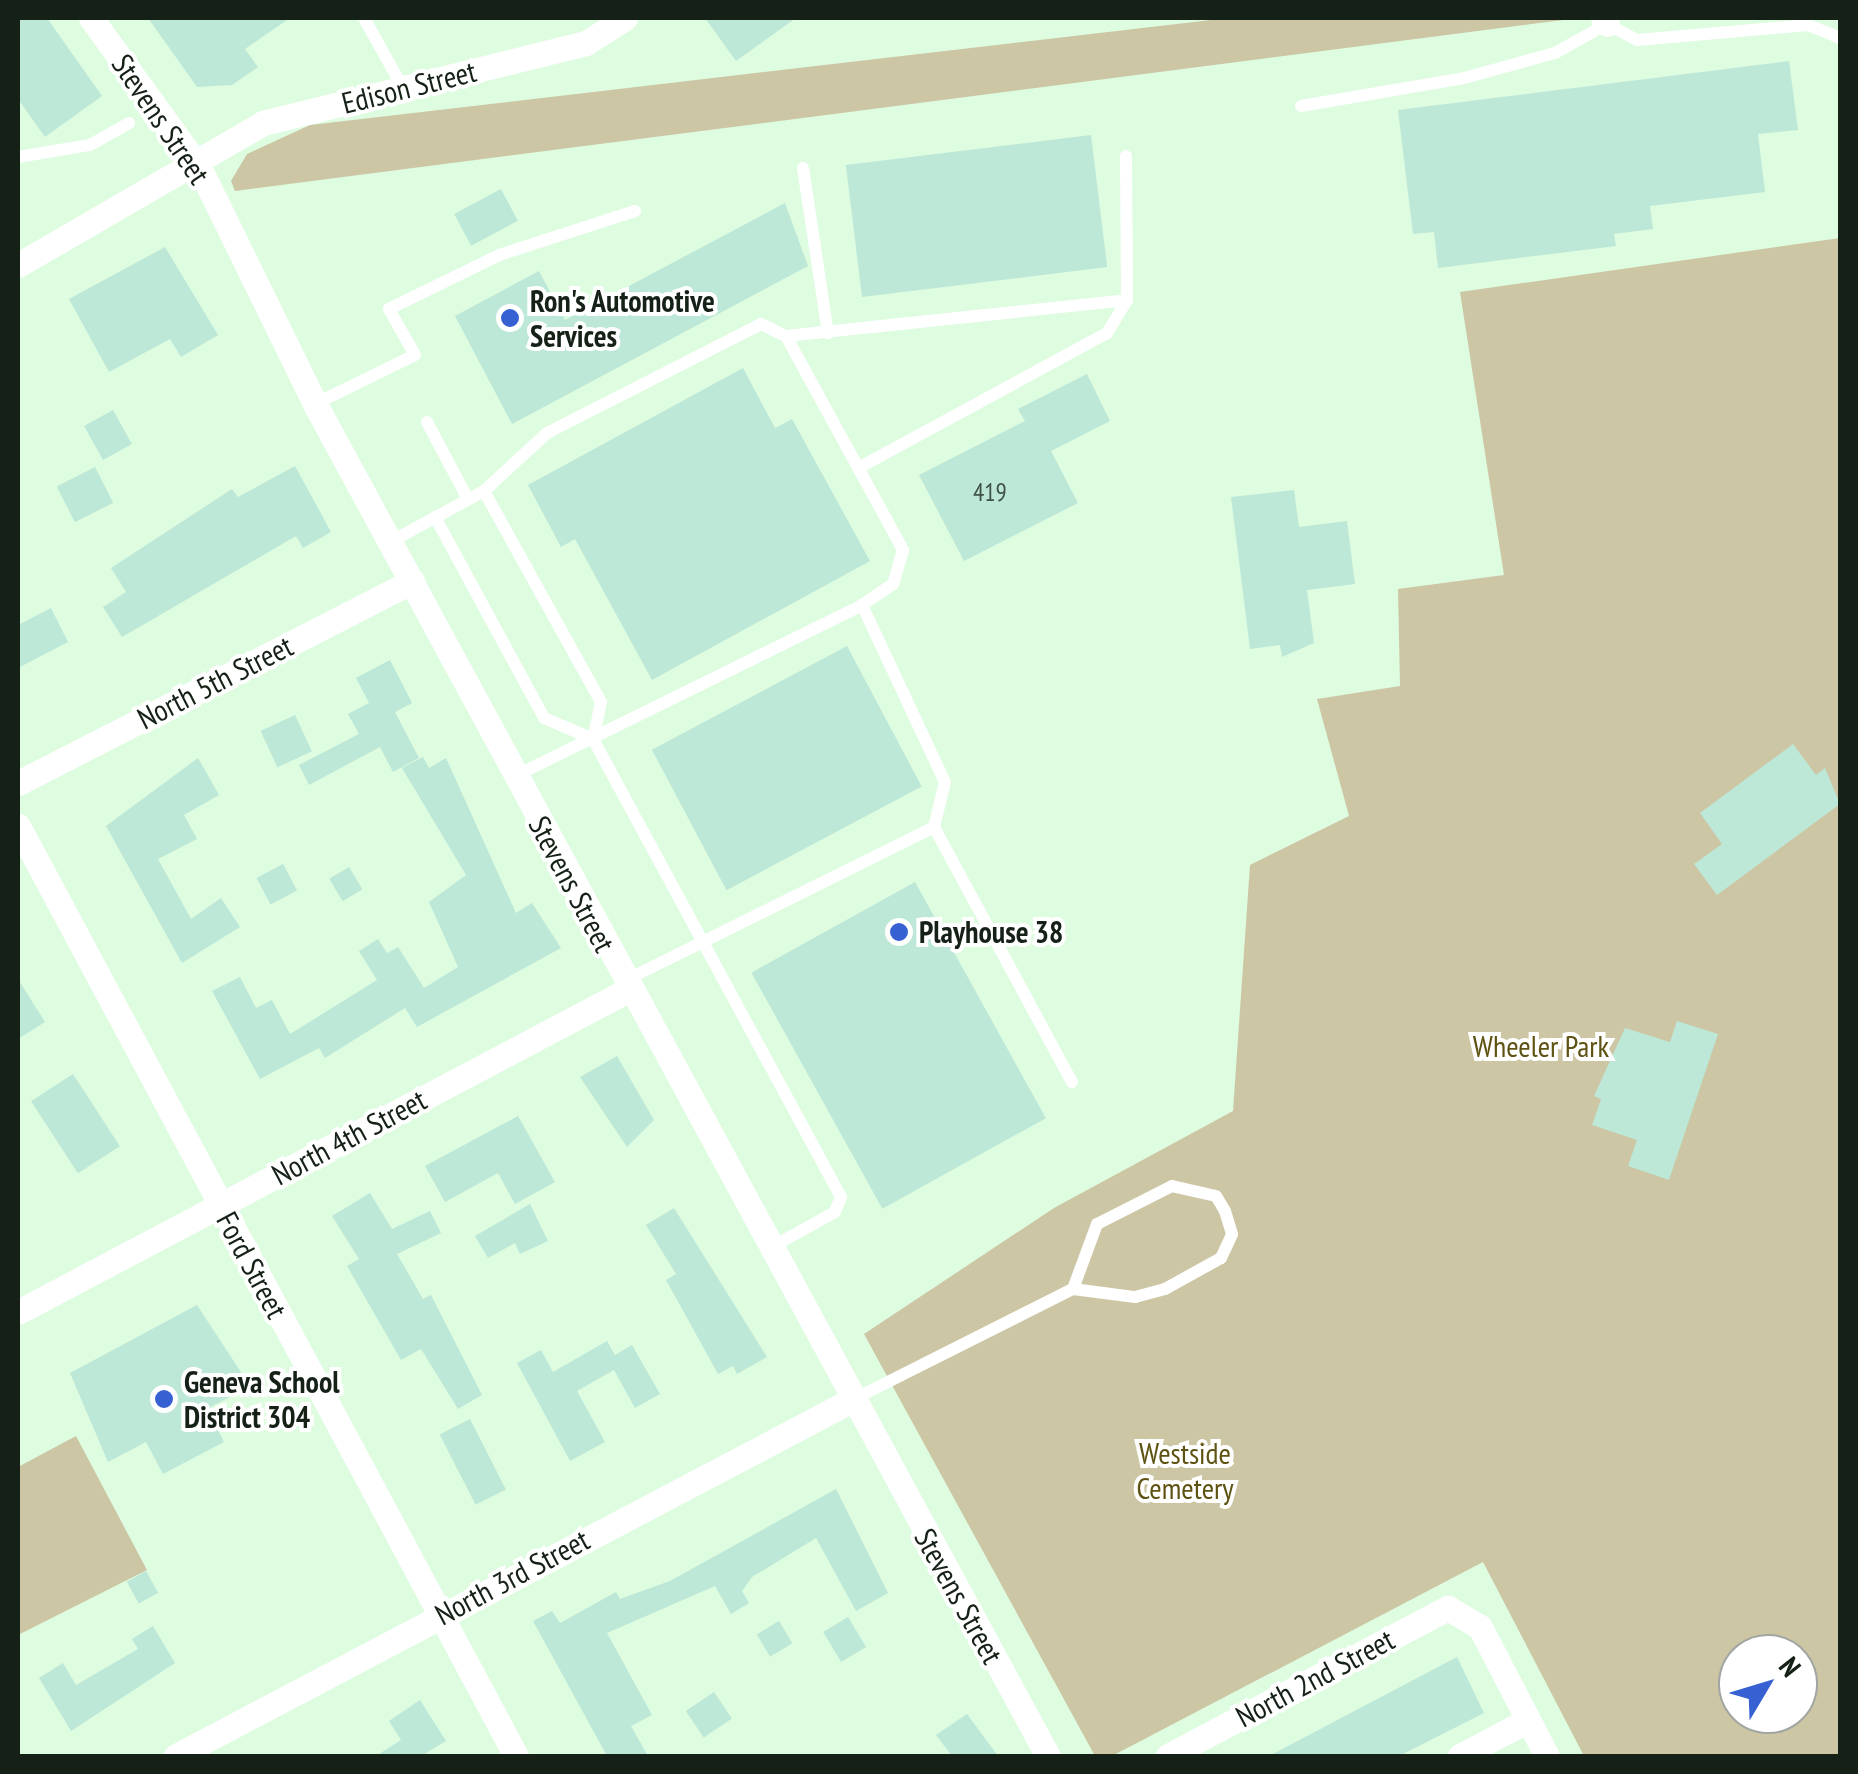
<!DOCTYPE html>
<html>
<head>
<meta charset="utf-8">
<style>
  body { margin:0 }
  #map { position:relative; width:1858px; height:1774px; overflow:hidden; background:#defce0; font-family:"PT Sans Narrow",sans-serif }
  div>[style] { position:absolute }
  .green>* { inset:0; background:#ccc6a5 }
  .building>* { inset:0; background:#bde7d7; transform-origin:0 0 }
  .lane>* { height:12px; margin:-6px; padding:0 6px; transform-origin:6px; border-radius:6px; background:#fff }
  .street>* { height:25px; margin:-12.5px; padding:0 12.5px; transform-origin:12.5px; border-radius:12.5px; background:#fff }
  .dots>* { width:28px; height:28px; translate:-50% -50%; box-sizing:border-box; border:5px solid #fff; border-radius:50% }
  span { translate:-50% -50%; white-space:nowrap; text-align:center; line-height:1.15; -webkit-text-stroke:8px #fff; paint-order:stroke }
  .number-label { font-size:25px; color:#3f5246 }
  .number-label span { -webkit-text-stroke-width:0 }
  .street-label { font-size:30px; color:#152016 }
  .poi-label { font-size:30px; color:#152016; font-weight:700 }
  .left { translate:0 -50%; text-align:left }
  .park-label { font-size:30px; color:#5e5313 }
  .frame { position:absolute; inset:0; border:20px solid #152016; pointer-events:none }
  .north { position:absolute; left:1718px; top:1634px; width:100px; height:100px; box-sizing:border-box; background:#fff; border:2px solid #a1a6a2; border-radius:50%; rotate:52deg; font-size:28px; font-weight:700; line-height:40px; text-align:center; color:#152016 }
  .north::after { content:''; display:block; margin:auto; width:35px; height:45px; background:#3761d2; clip-path:polygon(50% 0,100% 100%,50% 72%,0 100%) }
</style>
</head>
<body>
<div id="map">
  <div class="green">
    <i style="clip-path:polygon(1228px 18px,1579px 18px,235px 191px,231px 181px,247px 154px,310px 125px)"></i>
    <i style="clip-path:polygon(evenodd,1840px 238px,1840px 1756px,1584px 1756px,1483px 1562px,1112px 1756px,1095px 1756px,864px 1334px,1054px 1208px,1233px 1111px,1250px 865px,1349px 816px,1317px 699px,1400px 686px,1398px 589px,1504px 575px,1460px 292px,1840px 238px,1738px 1654px,1798px 1654px,1798px 1714px,1738px 1714px,1738px 1654px)"></i>
    <i style="clip-path:polygon(76px 1436px,147px 1570px,18px 1635px,18px 1467px)"></i>
  </div>
  <div class="building">
    <i style="clip-path:polygon(18px 18px,47px 18px,102px 96px,45px 137px,18px 99px)"></i>
    <i style="clip-path:polygon(148px 18px,290px 18px,245px 49px,258px 67px,232px 85px,197px 87px)"></i>
    <i style="clip-path:polygon(705px 18px,796px 18px,736px 61px)"></i>
    <i style="clip-path:polygon(1789px 61px,1798px 130px,1758px 134px,1765px 192px,1650px 206px,1653px 229px,1614px 234px,1616px 246px,1438px 268px,1434px 232px,1413px 234px,1398px 110px)"></i>
    <i style="left:1091px;top:135px;width:133px;height:247px;rotate:83deg"></i>
    <i style="left:501px;top:189px;width:36px;height:53px;rotate:62deg"></i>
    <i style="clip-path:polygon(785px 203px,808px 266px,512px 424px,455px 316px,539px 271px,565px 320px)"></i>
    <i style="clip-path:polygon(165px 247px,218px 335px,181px 357px,170px 339px,109px 372px,69px 299px)"></i>
    <i style="clip-path:polygon(743px 368px,775px 428px,792px 419px,870px 561px,652px 680px,575px 539px,561px 547px,528px 485px)"></i>
    <i style="clip-path:polygon(1087px 374px,1110px 421px,1051px 451px,1078px 503px,964px 561px,919px 475px,1025px 421px,1018px 409px)"></i>
    <i style="left:113px;top:410px;width:39px;height:33px;rotate:61deg"></i>
    <i style="clip-path:polygon(295px 466px,331px 532px,303px 548px,296px 536px,122px 637px,103px 607px,126px 592px,111px 568px,232px 489px,238px 497px)"></i>
    <i style="left:95px;top:467px;width:40px;height:43px;rotate:63deg"></i>
    <i style="clip-path:polygon(1294px 490px,1299px 527px,1347px 521px,1355px 584px,1307px 590px,1314px 643px,1282px 657px,1280px 645px,1250px 649px,1231px 497px)"></i>
    <i style="clip-path:polygon(51px 608px,68px 642px,18px 668px,18px 625px)"></i>
    <i style="left:847px;top:646px;width:159px;height:221px;rotate:62deg"></i>
    <i style="clip-path:polygon(390px 660px,412px 703px,395px 712px,419px 758px,393px 772px,380px 747px,309px 785px,299px 765px,359px 734px,348px 714px,369px 703px,356px 678px)"></i>
    <i style="left:295px;top:715px;width:40px;height:38px;rotate:65deg"></i>
    <i style="clip-path:polygon(1793px 744px,1816px 775px,1825px 768px,1840px 804px,1717px 895px,1694px 864px,1722px 844px,1700px 813px)"></i>
    <i style="clip-path:polygon(423px 757px,429px 768px,446px 758px,516px 913px,532px 903px,561px 948px,417px 1027px,405px 1008px,325px 1058px,319px 1048px,260px 1079px,212px 991px,240px 977px,256px 1008px,272px 1000px,290px 1034px,377px 980px,359px 951px,378px 939px,387px 953px,398px 947px,424px 988px,458px 967px,429px 902px,466px 875px,402px 768px)"></i>
    <i style="clip-path:polygon(198px 758px,219px 795px,184px 815px,197px 839px,158px 859px,191px 919px,221px 898px,240px 927px,182px 963px,106px 826px)"></i>
    <i style="left:283px;top:864px;width:30px;height:30px;rotate:62deg"></i>
    <i style="left:349px;top:867px;width:26px;height:23px;rotate:59deg"></i>
    <i style="left:915px;top:882px;width:270px;height:187px;rotate:61deg"></i>
    <i style="clip-path:polygon(18px 979px,45px 1022px,18px 1039px)"></i>
    <i style="clip-path:polygon(1677px 1021px,1718px 1034px,1669px 1180px,1628px 1166px,1637px 1140px,1592px 1125px,1601px 1099px,1594px 1096px,1625px 1028px,1670px 1042px)"></i>
    <i style="clip-path:polygon(617px 1056px,654px 1120px,627px 1147px,580px 1077px)"></i>
    <i style="left:73px;top:1074px;width:86px;height:50px;rotate:57deg"></i>
    <i style="clip-path:polygon(518px 1116px,555px 1182px,515px 1204px,498px 1173px,445px 1202px,425px 1166px)"></i>
    <i style="clip-path:polygon(370px 1193px,392px 1229px,430px 1211px,441px 1233px,397px 1254px,423px 1299px,431px 1295px,482px 1395px,458px 1409px,421px 1349px,401px 1360px,347px 1266px,359px 1259px,332px 1216px)"></i>
    <i style="clip-path:polygon(530px 1204px,548px 1241px,520px 1254px,515px 1243px,488px 1258px,475px 1236px)"></i>
    <i style="clip-path:polygon(674px 1208px,767px 1357px,737px 1374px,733px 1366px,718px 1374px,666px 1280px,676px 1274px,646px 1225px)"></i>
    <i style="clip-path:polygon(197px 1305px,250px 1386px,207px 1409px,224px 1442px,163px 1474px,146px 1442px,108px 1462px,70px 1373px)"></i>
    <i style="clip-path:polygon(607px 1341px,615px 1355px,632px 1345px,660px 1394px,635px 1408px,614px 1370px,577px 1391px,605px 1442px,570px 1461px,517px 1363px,541px 1350px,553px 1372px)"></i>
    <i style="left:470px;top:1419px;width:79px;height:34px;rotate:63deg"></i>
    <i style="clip-path:polygon(836px 1489px,888px 1593px,856px 1611px,816px 1538px,752px 1577px,742px 1591px,749px 1603px,731px 1614px,715px 1586px,607px 1633px,652px 1715px,631px 1726px,648px 1756px,607px 1756px,533px 1621px,552px 1611px,560px 1623px,616px 1592px,620px 1599px,670px 1581px)"></i>
    <i style="left:146px;top:1571px;width:25px;height:22px;rotate:61deg"></i>
    <i style="left:848px;top:1617px;width:35px;height:29px;rotate:59deg"></i>
    <i style="left:779px;top:1621px;width:26px;height:26px;rotate:59deg"></i>
    <i style="clip-path:polygon(153px 1626px,175px 1663px,71px 1731px,39px 1678px,63px 1663px,76px 1685px,138px 1649px,132px 1639px)"></i>
    <i style="clip-path:polygon(1457px 1657px,1484px 1713px,1399px 1756px,1269px 1756px)"></i>
    <i style="left:714px;top:1692px;width:32px;height:34px;rotate:56deg"></i>
    <i style="clip-path:polygon(420px 1700px,446px 1741px,421px 1756px,376px 1756px,401px 1740px,389px 1721px)"></i>
    <i style="clip-path:polygon(967px 1714px,998px 1756px,952px 1756px,936px 1735px)"></i>
  </div>
  <div class="lane">
    <i style="left:364px;top:18px;width:80px;rotate:60.9deg"></i>
    <i style="left:1301px;top:106px;width:165px;rotate:-9.7deg"></i>
    <i style="left:1464px;top:78px;width:94px;rotate:-15.4deg"></i>
    <i style="left:1555px;top:53px;width:60px;rotate:-29.1deg"></i>
    <i style="left:1607px;top:24px;width:34px;rotate:28deg"></i>
    <i style="left:1637px;top:40px;width:172px;rotate:-5deg"></i>
    <i style="left:1808px;top:25px;width:35px;rotate:22deg"></i>
    <i style="left:1126px;top:156px;width:144px;rotate:89.6deg"></i>
    <i style="left:18px;top:157px;width:73px;rotate:-9.5deg"></i>
    <i style="left:90px;top:145px;width:45px;rotate:-29.4deg"></i>
    <i style="left:803px;top:168px;width:167px;rotate:81.4deg"></i>
    <i style="left:786px;top:336px;width:343px;rotate:-6deg"></i>
    <i style="left:1127px;top:300px;width:39px;rotate:121deg"></i>
    <i style="left:1107px;top:333px;width:283px;rotate:151.5deg"></i>
    <i style="left:315px;top:404px;width:111px;rotate:-26.1deg"></i>
    <i style="left:415px;top:355px;width:53px;rotate:-119.5deg"></i>
    <i style="left:389px;top:309px;width:123px;rotate:-26.1deg"></i>
    <i style="left:499px;top:255px;width:143px;rotate:-17.9deg"></i>
    <i style="left:427px;top:422px;width:87px;rotate:62deg"></i>
    <i style="left:484px;top:491px;width:241px;rotate:61deg"></i>
    <i style="left:601px;top:702px;width:38px;rotate:102deg"></i>
    <i style="left:593px;top:739px;width:521px;rotate:61.57deg"></i>
    <i style="left:841px;top:1197px;width:16px;rotate:112deg"></i>
    <i style="left:835px;top:1212px;width:74px;rotate:151deg"></i>
    <i style="left:435px;top:517px;width:229px;rotate:61.5deg"></i>
    <i style="left:544px;top:718px;width:53px;rotate:23.2deg"></i>
    <i style="left:390px;top:542px;width:107px;rotate:-28.5deg"></i>
    <i style="left:484px;top:491px;width:86px;rotate:-42.6deg"></i>
    <i style="left:547px;top:433px;width:240px;rotate:-27deg"></i>
    <i style="left:761px;top:324px;width:28px;rotate:26deg"></i>
    <i style="left:786px;top:336px;width:244px;rotate:61.3deg"></i>
    <i style="left:903px;top:550px;width:35px;rotate:106deg"></i>
    <i style="left:893px;top:584px;width:37px;rotate:146deg"></i>
    <i style="left:515px;top:776px;width:387px;rotate:-26.2deg"></i>
    <i style="left:862px;top:605px;width:195px;rotate:64.9deg"></i>
    <i style="left:945px;top:782px;width:46px;rotate:103.7deg"></i>
    <i style="left:626px;top:980px;width:344px;rotate:-26.4deg"></i>
    <i style="left:934px;top:827px;width:290px;rotate:61.6deg"></i>
    <i style="left:854px;top:1399px;width:245px;rotate:-26.7deg"></i>
    <i style="left:1073px;top:1289px;width:63px;rotate:7.4deg"></i>
    <i style="left:1135px;top:1297px;width:31px;rotate:-15deg"></i>
    <i style="left:1165px;top:1289px;width:64px;rotate:-29deg"></i>
    <i style="left:1221px;top:1258px;width:26px;rotate:-65deg"></i>
    <i style="left:1232px;top:1234px;width:24px;rotate:-107deg"></i>
    <i style="left:1225px;top:1211px;width:17px;rotate:-121deg"></i>
    <i style="left:1216px;top:1196px;width:45px;rotate:-167.2deg"></i>
    <i style="left:1172px;top:1186px;width:84px;rotate:153.1deg"></i>
    <i style="left:1097px;top:1224px;width:69px;rotate:110.3deg"></i>
  </div>
  <div class="street">
    <i style="left:91px;top:18px;width:184px;rotate:54.1deg"></i>
    <i style="left:199px;top:167px;width:264px;rotate:63.9deg"></i>
    <i style="left:315px;top:404px;width:1538px;rotate:61.54deg"></i>
    <i style="left:1603px;top:18px;width:7px;rotate:56deg"></i>
    <i style="left:18px;top:265px;width:283px;rotate:-30.1deg"></i>
    <i style="left:263px;top:123px;width:333px;rotate:-13.9deg"></i>
    <i style="left:586px;top:43px;width:46px;rotate:-32.7deg"></i>
    <i style="left:18px;top:783px;width:443px;rotate:-27.1deg"></i>
    <i style="left:18px;top:826px;width:1055px;rotate:61.83deg"></i>
    <i style="left:18px;top:1312px;width:690px;rotate:-27.83deg"></i>
    <i style="left:176px;top:1756px;width:762px;rotate:-27.78deg"></i>
    <i style="left:1168px;top:1756px;width:317px;rotate:-27.9deg"></i>
    <i style="left:1448px;top:1608px;width:37px;rotate:31deg"></i>
    <i style="left:1480px;top:1627px;width:145px;rotate:62.6deg"></i>
    <i style="left:1460px;top:1756px;width:77px;rotate:-27.9deg"></i>
  </div>
  <div class="dots">
    <i style="left:510px;top:318px;background:#3761d2"></i>
    <i style="left:899px;top:932px;background:#3761d2"></i>
    <i style="left:164px;top:1399px;background:#3761d2"></i>
  </div>
  <div class="number-label">
    <span style="left:990px;top:492px">419</span>
  </div>
  <div class="street-label">
    <span style="left:409px;top:87px;rotate:-14deg">Edison Street</span>
    <span style="left:161px;top:119px;rotate:56deg">Stevens Street</span>
    <span style="left:215px;top:682px;rotate:-27deg">North 5th Street</span>
    <span style="left:572px;top:884px;rotate:62deg">Stevens Street</span>
    <span style="left:349px;top:1137px;rotate:-28deg">North 4th Street</span>
    <span style="left:252px;top:1265px;rotate:62deg">Ford Street</span>
    <span style="left:512px;top:1577px;rotate:-28deg">North 3rd Street</span>
    <span style="left:959px;top:1596px;rotate:61deg">Stevens Street</span>
    <span style="left:1315px;top:1678px;rotate:-28deg">North 2nd Street</span>
  </div>
  <div class="poi-label">
    <span class="left" style="left:530px;top:318px">Ron's Automotive<br>Services</span>
    <span class="left" style="left:919px;top:932px">Playhouse 38</span>
    <span class="left" style="left:184px;top:1399px">Geneva School<br>District 304</span>
  </div>
  <div class="park-label">
    <span style="left:1541px;top:1046px">Wheeler Park</span>
    <span style="left:1185px;top:1470px">Westside<br>Cemetery</span>
  </div>
  <div class="frame"></div>
  <div class="north">N</div>
</div>
</body>
</html>
